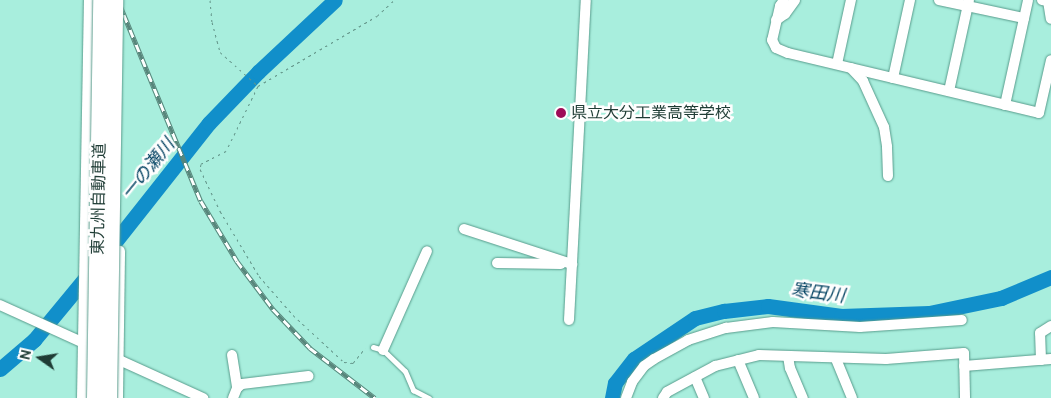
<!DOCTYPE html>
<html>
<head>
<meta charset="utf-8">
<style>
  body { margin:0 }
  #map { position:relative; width:1051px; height:398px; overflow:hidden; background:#a8eedd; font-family:Cabin,"Noto Sans JP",sans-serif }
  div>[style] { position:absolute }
  .river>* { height:15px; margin:-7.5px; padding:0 7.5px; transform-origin:7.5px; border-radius:7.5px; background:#118fca }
  .path>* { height:1px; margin-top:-0.5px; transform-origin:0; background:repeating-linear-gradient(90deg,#629488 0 2.5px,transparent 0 6.5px) }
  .roads { filter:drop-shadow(0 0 1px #589c8c) drop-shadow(0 0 1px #589c8c) }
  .service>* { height:5px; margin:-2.5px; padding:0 2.5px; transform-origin:2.5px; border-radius:2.5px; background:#fff }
  .minor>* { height:10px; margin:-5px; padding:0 5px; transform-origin:5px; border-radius:5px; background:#fff }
  .tertiary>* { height:12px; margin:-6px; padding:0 6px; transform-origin:6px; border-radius:6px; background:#fff }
  .rail>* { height:4.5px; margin-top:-2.25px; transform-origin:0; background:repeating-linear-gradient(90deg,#fefefe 0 8px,#58867b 0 16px); box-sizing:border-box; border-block:1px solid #58867b }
  .bridges { filter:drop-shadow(0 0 1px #589c8c) drop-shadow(0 0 1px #589c8c) }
  .motorway-bridge>* { height:18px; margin:-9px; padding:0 9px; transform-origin:9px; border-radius:9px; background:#fff }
  .dots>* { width:14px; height:14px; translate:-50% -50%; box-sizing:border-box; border:2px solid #fefefe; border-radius:50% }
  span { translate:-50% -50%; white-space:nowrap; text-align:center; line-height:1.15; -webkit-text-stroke:5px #fefefe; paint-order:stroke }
  .poi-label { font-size:16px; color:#1f3c35 }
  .left { translate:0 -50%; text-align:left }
  .street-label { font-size:16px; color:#1f3c35 }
  .water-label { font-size:18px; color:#054463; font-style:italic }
  .north { position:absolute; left:15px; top:333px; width:50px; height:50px; -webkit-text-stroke:4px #fefefe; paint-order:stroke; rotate:283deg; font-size:14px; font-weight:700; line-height:20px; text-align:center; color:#1f3c35 }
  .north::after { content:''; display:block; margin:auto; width:18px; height:22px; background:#1f3c35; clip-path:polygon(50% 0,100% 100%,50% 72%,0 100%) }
</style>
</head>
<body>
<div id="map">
  <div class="river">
    <i style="left:107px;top:252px;width:164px;rotate:-51.7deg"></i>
    <i style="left:209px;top:123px;width:71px;rotate:-46.1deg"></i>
    <i style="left:258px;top:72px;width:105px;rotate:-43.1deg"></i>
    <i style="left:0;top:369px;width:45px;rotate:-40.5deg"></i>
    <i style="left:34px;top:340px;width:91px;rotate:-50.4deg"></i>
    <i style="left:612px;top:398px;width:15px;rotate:-79deg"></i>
    <i style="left:615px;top:383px;width:31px;rotate:-52deg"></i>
    <i style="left:634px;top:359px;width:73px;rotate:-33.9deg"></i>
    <i style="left:695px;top:318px;width:30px;rotate:-14deg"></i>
    <i style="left:724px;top:311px;width:44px;rotate:-6.5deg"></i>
    <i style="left:768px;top:306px;width:74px;rotate:7.8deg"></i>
    <i style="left:841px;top:316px;width:88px;rotate:-2deg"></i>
    <i style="left:929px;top:313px;width:74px;rotate:-11.8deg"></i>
    <i style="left:1001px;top:298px;width:54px;rotate:-22.8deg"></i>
  </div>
  <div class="path">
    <i style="left:210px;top:0;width:22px;rotate:85deg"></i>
    <i style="left:212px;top:22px;width:31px;rotate:75deg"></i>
    <i style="left:220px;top:52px;width:51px;rotate:41.8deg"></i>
    <i style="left:258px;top:86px;width:72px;rotate:116.2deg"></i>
    <i style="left:226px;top:151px;width:28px;rotate:153deg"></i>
    <i style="left:201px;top:164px;width:5px;rotate:101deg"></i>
    <i style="left:200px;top:169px;width:47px;rotate:64.5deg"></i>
    <i style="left:220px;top:211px;width:76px;rotate:59deg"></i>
    <i style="left:259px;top:276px;width:52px;rotate:48.9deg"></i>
    <i style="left:293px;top:315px;width:69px;rotate:42.7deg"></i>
    <i style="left:344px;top:362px;width:9px;rotate:6deg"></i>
    <i style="left:353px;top:363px;width:19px;rotate:-51deg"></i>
    <i style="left:258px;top:86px;width:138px;rotate:-30.5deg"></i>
    <i style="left:377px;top:16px;width:23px;rotate:-43deg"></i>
  </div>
  <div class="roads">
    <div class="service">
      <i style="left:373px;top:347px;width:10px;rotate:17deg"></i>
      <i style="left:383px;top:350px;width:30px;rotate:44deg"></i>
      <i style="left:405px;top:371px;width:21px;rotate:67deg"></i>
      <i style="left:413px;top:390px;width:18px;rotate:27deg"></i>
    </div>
    <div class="minor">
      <i style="left:784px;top:0;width:7px;rotate:124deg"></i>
      <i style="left:780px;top:6px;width:35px;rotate:103deg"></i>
      <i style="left:772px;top:40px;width:9px;rotate:63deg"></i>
      <i style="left:776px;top:48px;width:13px;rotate:23deg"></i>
      <i style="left:788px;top:53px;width:258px;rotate:13.4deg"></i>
      <i style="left:1039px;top:113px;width:54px;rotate:-77.2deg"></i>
      <i style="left:939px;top:0;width:87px;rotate:12deg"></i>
      <i style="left:1042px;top:0;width:6px;rotate:9deg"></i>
      <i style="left:1048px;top:1px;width:18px;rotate:81deg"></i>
      <i style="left:776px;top:20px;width:11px;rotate:-34deg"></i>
      <i style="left:785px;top:14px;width:17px;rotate:-54deg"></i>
      <i style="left:837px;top:64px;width:66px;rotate:-77.7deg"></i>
      <i style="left:851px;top:68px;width:18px;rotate:47deg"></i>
      <i style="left:863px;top:81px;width:51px;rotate:65.5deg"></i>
      <i style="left:884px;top:127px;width:20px;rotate:81deg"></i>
      <i style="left:887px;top:147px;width:29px;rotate:88deg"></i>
      <i style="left:893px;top:78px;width:80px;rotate:-77.7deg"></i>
      <i style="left:949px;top:91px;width:93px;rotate:-77.6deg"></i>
      <i style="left:1005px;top:105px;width:107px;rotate:-77.6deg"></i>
      <i style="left:464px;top:229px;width:114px;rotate:18deg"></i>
      <i style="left:497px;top:263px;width:64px;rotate:0.9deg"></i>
      <i style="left:0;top:305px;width:97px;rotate:24.4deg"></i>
      <i style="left:569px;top:320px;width:320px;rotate:-87deg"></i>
      <i style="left:383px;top:350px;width:108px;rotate:-66deg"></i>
      <i style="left:106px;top:354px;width:107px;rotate:24.4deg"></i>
      <i style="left:232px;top:355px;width:33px;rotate:81deg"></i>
      <i style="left:788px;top:356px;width:12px;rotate:81deg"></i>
      <i style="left:790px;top:368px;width:33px;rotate:67deg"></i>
      <i style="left:836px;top:359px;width:42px;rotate:67.7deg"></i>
      <i style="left:738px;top:360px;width:41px;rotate:67.2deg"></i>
      <i style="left:1041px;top:360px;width:27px;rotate:-92deg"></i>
      <i style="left:1040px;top:333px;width:13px;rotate:-32deg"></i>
      <i style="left:964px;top:366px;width:87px;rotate:-4.6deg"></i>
      <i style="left:695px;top:377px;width:23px;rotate:67deg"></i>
      <i style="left:118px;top:398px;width:147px;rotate:-89.2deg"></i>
      <i style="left:233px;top:398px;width:11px;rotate:-68deg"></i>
      <i style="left:237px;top:388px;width:6px;rotate:-39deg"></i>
      <i style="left:242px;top:384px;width:67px;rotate:-6.8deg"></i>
      <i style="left:626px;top:398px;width:17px;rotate:-69deg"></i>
      <i style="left:632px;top:382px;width:20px;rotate:-53deg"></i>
      <i style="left:644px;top:366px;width:12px;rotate:-35deg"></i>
      <i style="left:654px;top:359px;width:39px;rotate:-29deg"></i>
      <i style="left:688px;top:340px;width:40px;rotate:-18deg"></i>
      <i style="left:726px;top:328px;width:47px;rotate:-7.3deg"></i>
      <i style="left:773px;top:322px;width:87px;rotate:3.3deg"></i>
      <i style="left:860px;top:327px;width:102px;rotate:-3.9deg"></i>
      <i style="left:663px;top:398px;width:7px;rotate:-56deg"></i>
      <i style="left:667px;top:392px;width:55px;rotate:-28.4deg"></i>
      <i style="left:715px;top:366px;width:45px;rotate:-14deg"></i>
      <i style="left:759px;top:355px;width:127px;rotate:1.8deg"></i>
      <i style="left:886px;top:359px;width:78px;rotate:-4.4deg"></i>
      <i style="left:964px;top:353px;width:45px;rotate:88.7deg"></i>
    </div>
    <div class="tertiary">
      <i style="left:83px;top:398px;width:398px;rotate:-89deg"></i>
    </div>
  </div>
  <div class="rail">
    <i style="left:118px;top:0;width:217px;rotate:67.6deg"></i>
    <i style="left:201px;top:201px;width:70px;rotate:59deg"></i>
    <i style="left:237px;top:261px;width:60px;rotate:53.1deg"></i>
    <i style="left:273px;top:309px;width:54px;rotate:46.5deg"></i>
    <i style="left:310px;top:348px;width:82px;rotate:37.6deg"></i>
  </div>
  <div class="bridges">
    <div class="motorway-bridge">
      <i style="left:96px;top:398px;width:398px;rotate:-89.1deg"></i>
      <i style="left:108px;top:398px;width:398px;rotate:-89.1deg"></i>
    </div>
  </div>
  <div class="dots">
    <i style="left:561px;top:113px;background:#9e0d58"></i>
  </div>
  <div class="poi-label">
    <span class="left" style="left:571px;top:113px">県立大分工業高等学校</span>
  </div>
  <div class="street-label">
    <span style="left:99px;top:199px;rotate:-89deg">東九州自動車道</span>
  </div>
  <div class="water-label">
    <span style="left:148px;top:169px;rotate:-51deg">一の瀬川</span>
    <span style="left:818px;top:293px;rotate:7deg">寒田川</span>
  </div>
  <div class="north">N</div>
</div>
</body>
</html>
